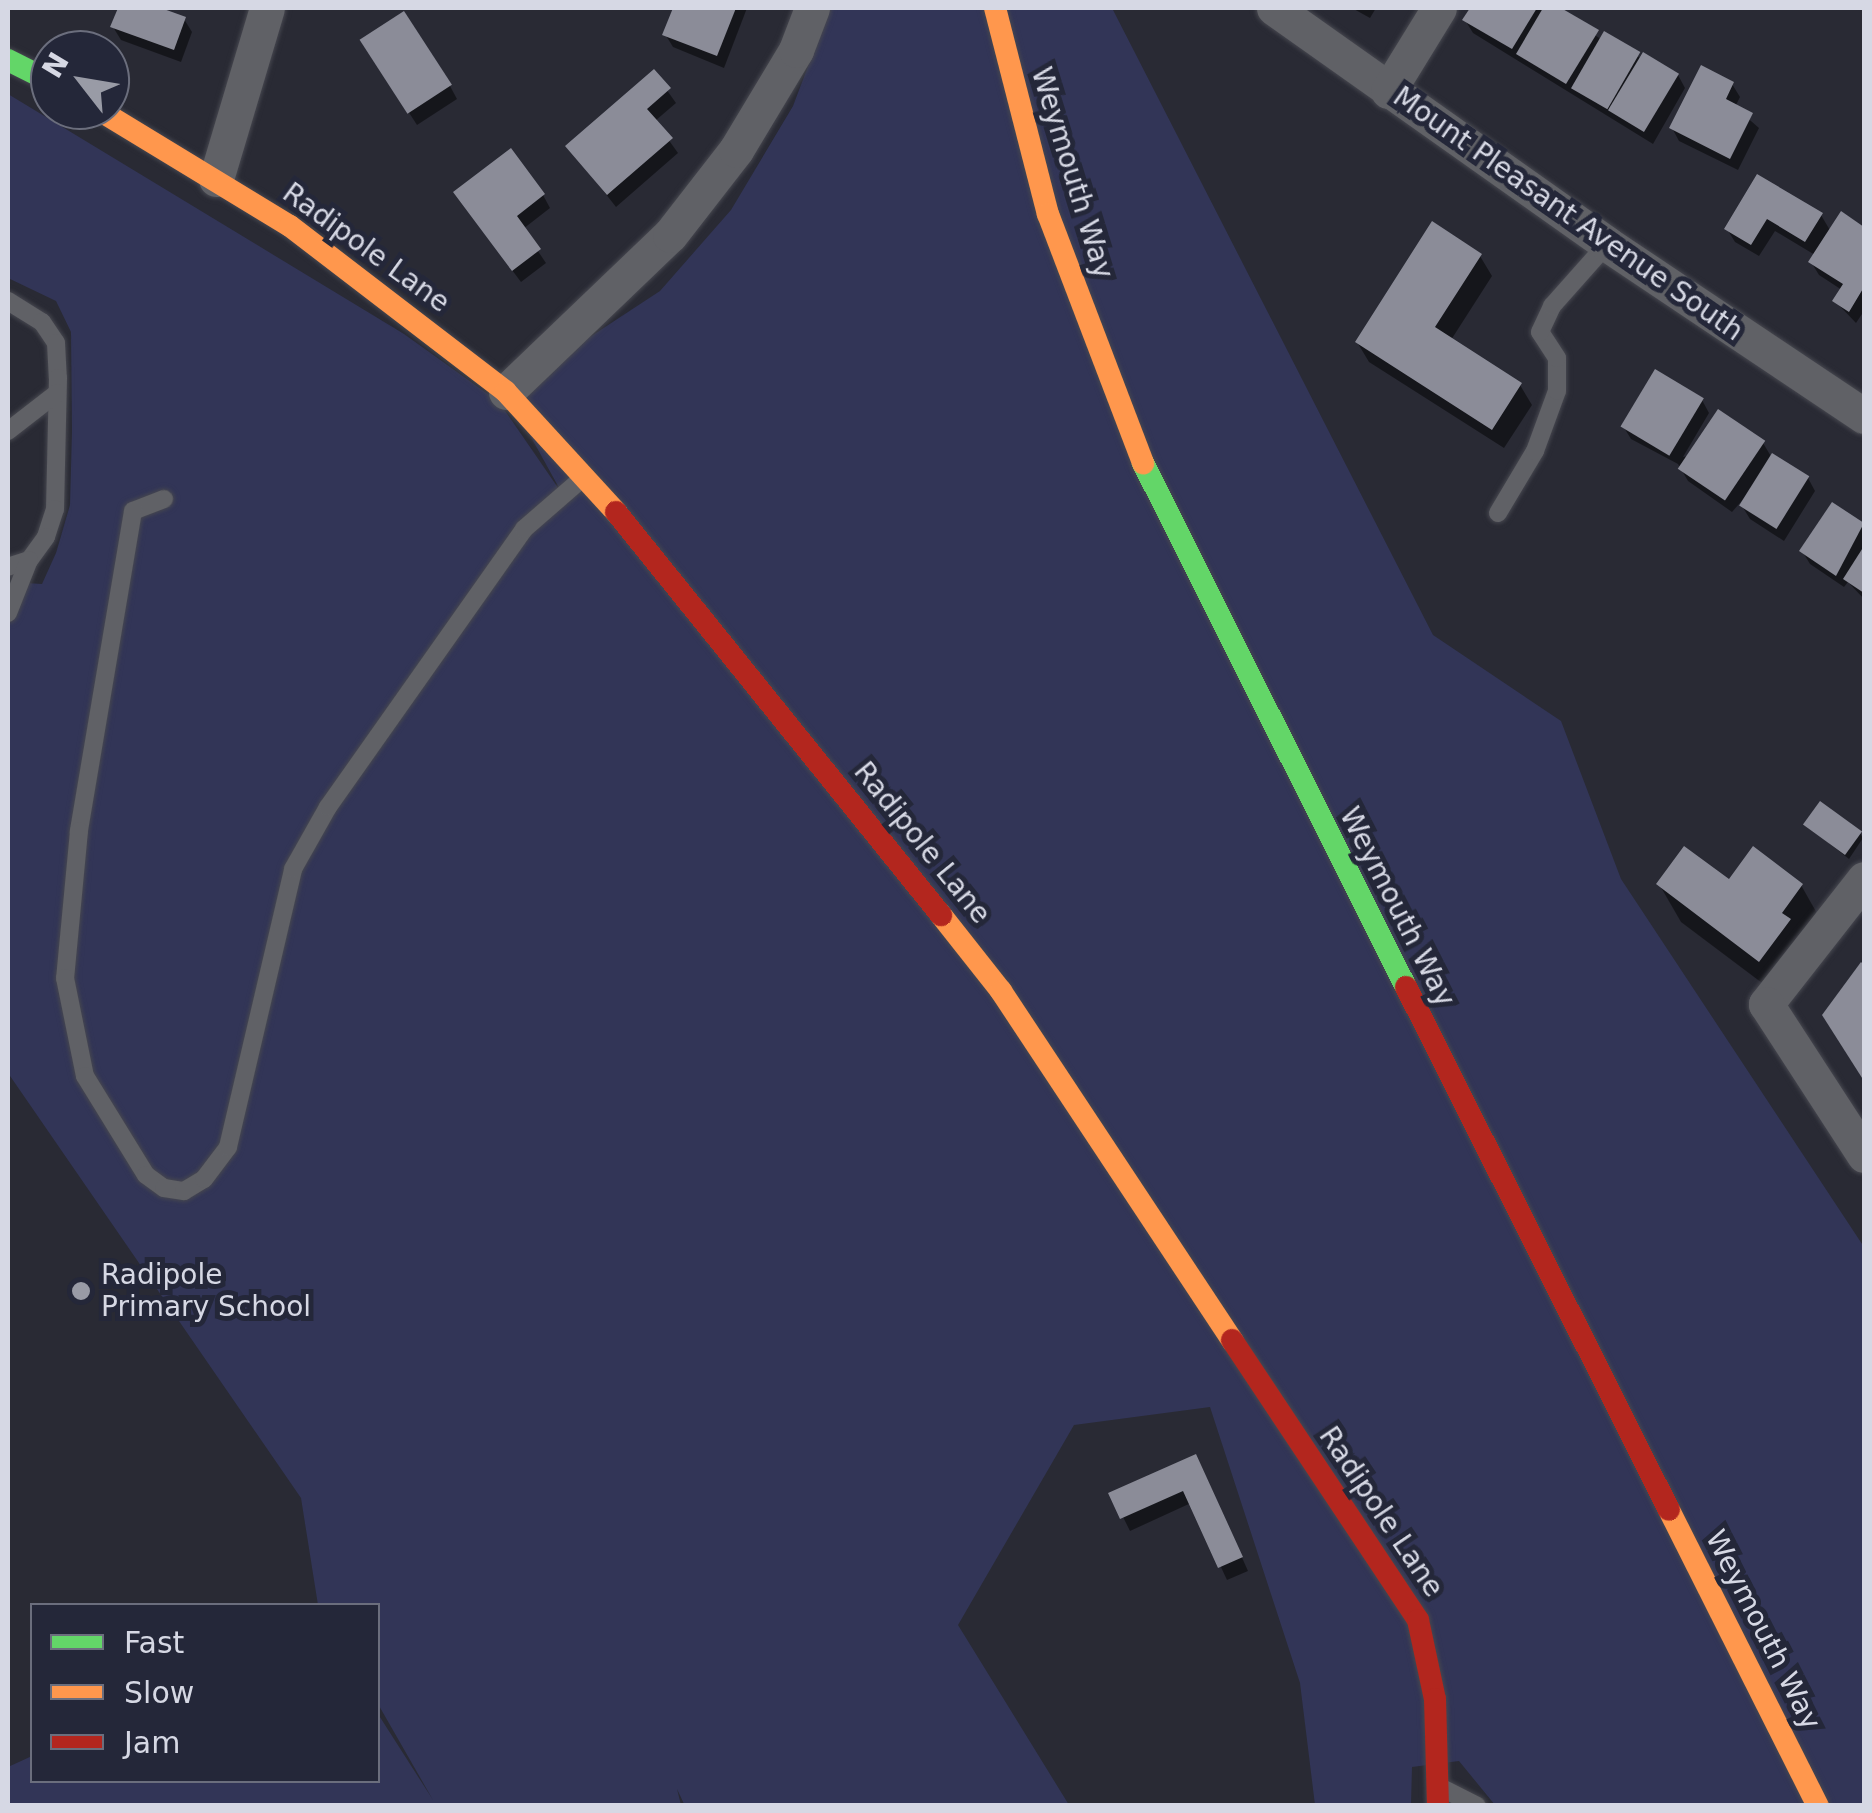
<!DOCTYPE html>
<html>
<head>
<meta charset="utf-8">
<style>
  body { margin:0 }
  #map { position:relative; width:1872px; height:1813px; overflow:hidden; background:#292a34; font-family:"DejaVu Sans",sans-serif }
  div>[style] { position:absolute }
  .green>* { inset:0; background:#323557 }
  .shadow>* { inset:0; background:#0007 }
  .building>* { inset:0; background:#8b8c98; transform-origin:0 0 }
  .roads { filter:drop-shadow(0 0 2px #46474f) drop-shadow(0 0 2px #46474f) }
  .lane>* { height:18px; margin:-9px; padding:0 9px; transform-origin:9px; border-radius:9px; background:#606166 }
  .street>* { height:35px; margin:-17.5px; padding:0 17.5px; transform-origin:17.5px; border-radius:17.5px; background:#606166 }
  .fast>* { height:22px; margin:-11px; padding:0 11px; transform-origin:11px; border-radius:11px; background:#63d668 }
  .slow>* { height:22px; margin:-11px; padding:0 11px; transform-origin:11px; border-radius:11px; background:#ff974d }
  .jam>* { height:22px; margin:-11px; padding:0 11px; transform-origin:11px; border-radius:11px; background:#b3261e }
  .dots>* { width:28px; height:28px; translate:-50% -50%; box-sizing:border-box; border:5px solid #242739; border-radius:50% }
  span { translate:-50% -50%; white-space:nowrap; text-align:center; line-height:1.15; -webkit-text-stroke:10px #242739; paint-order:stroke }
  .street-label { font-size:28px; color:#d6d8e4 }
  .poi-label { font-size:28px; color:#d6d8e4 }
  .left { translate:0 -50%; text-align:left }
  .frame { position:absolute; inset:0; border:10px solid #d6d8e4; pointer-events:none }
  .legend { position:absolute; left:30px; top:1603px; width:350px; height:180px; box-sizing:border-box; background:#242739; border:2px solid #6b6e7d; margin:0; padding:12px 18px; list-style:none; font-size:30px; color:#d6d8e4 }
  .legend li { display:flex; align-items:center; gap:20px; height:50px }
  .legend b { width:50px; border:2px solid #6b6e7d }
  .north { position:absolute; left:30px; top:30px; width:100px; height:100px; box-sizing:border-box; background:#242739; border:2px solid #6b6e7d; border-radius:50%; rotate:301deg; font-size:28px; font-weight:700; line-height:40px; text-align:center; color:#d6d8e4 }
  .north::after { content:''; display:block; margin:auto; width:35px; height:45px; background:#999ba6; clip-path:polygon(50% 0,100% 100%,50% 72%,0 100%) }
</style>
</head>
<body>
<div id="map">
  <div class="green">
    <i style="clip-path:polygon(830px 8px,1112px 8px,1433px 635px,1561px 721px,1621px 879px,1864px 1247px,1864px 1805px,1495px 1805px,1459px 1761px,1412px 1767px,1411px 1805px,1315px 1805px,1300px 1683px,1210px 1407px,1074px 1425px,958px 1625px,1069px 1805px,685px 1806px,677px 1789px,681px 1805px,8px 1805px,8px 1767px,32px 1756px,32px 1780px,378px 1780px,378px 1714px,433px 1800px,378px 1704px,378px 1606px,318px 1605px,301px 1498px,8px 1073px,8px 582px,42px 584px,56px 553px,70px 505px,72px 431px,71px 332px,56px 301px,8px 278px,8px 94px,404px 334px,499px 402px,563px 495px,506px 392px,660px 291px,731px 210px,793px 106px)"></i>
  </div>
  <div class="shadow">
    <i style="clip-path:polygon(120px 8px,154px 8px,184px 19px,192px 32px,181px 62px,121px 40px,113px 27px)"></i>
    <i style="clip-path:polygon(676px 8px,747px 8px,724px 68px,673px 47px,665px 34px)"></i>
    <i style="clip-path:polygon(1352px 8px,1376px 8px,1370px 18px)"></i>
    <i style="clip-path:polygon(1473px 8px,1556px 8px,1602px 40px,1678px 75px,1685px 88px,1653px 144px,1473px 33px,1465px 20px)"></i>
    <i style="clip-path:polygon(371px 54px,450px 86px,457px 99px,417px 125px)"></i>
    <i style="clip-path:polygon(654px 72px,676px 103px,655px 121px,678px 153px,616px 207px,568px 146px)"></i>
    <i style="clip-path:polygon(1732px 84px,1740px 97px,1735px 107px,1759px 128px,1738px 170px,1679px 141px,1672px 128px)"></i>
    <i style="clip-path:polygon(1758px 177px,1821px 215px,1831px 232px,1841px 215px,1864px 229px,1864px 311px,1856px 323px,1835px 301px,1842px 290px,1819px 275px,1811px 262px,1815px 255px,1775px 231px,1759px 256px,1735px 242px,1727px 229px)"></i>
    <i style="clip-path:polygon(543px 195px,550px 208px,523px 229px,546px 263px,521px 282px,464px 206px)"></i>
    <i style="clip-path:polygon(1480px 256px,1492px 276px,1451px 340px,1520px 385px,1532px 405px,1504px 448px,1369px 362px,1357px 342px)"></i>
    <i style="clip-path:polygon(1702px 400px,1709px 413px,1683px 457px,1763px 443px,1772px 458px,1808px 478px,1815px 491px,1784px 541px,1750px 519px,1742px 506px,1753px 488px,1732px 512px,1688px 481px,1678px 464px,1631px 439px,1623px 426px)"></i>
    <i style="clip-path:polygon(1833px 505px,1864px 526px,1864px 599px,1848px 582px,1844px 587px,1810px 564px,1802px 551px)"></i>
    <i style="clip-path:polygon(1806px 825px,1860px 833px,1863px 838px,1849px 859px)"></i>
    <i style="clip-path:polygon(1659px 884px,1801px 885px,1823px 924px,1782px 998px,1681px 922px)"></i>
    <i style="clip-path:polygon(1862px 966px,1864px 968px,1864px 1078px,1833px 1029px)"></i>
    <i style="clip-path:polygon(1203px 1470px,1248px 1571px,1227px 1580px,1191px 1503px,1130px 1531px,1112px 1495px)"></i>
  </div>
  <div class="building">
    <i style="clip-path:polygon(118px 8px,161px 8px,186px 17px,174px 50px,110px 27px)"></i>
    <i style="clip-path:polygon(673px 8px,736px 8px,717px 56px,662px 35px)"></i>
    <i style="clip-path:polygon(1470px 8px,1537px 8px,1512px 49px,1462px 20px)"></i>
    <i style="clip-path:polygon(1543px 8px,1561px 8px,1599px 30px,1566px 84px,1516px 54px)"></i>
    <i style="left:404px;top:11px;width:88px;height:53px;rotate:57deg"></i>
    <i style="left:1604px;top:31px;width:42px;height:66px;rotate:30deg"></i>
    <i style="left:1643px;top:52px;width:42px;height:68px;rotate:31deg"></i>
    <i style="clip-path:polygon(1701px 65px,1734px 82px,1726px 99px,1753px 113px,1730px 159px,1669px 128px)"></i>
    <i style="clip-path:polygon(654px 69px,671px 88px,647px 109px,673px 138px,607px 195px,565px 146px)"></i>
    <i style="clip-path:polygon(511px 148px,545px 194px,517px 216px,541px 249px,512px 271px,453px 192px)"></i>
    <i style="clip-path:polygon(1757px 174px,1823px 213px,1805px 242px,1767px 219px,1751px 245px,1724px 229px)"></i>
    <i style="clip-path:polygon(1841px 211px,1864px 227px,1864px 287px,1849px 312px,1832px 301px,1843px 284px,1808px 262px)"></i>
    <i style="clip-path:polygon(1432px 221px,1482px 254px,1435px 327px,1522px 383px,1492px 430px,1355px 342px)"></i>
    <i style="left:1655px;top:369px;width:57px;height:67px;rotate:31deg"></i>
    <i style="left:1718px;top:409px;width:57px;height:72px;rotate:34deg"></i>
    <i style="left:1772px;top:453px;width:44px;height:62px;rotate:32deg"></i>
    <i style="clip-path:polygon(1832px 502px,1864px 523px,1836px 576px,1799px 551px)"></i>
    <i style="clip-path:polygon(1864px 546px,1864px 593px,1843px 579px)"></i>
    <i style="left:1820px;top:801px;width:52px;height:29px;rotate:36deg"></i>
    <i style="clip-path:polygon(1684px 846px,1729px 879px,1753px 846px,1803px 884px,1782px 913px,1791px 919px,1759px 962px,1656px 884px)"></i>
    <i style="clip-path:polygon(1861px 962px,1864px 965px,1864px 1081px,1822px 1015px)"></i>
    <i style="clip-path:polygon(1196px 1454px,1243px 1557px,1218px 1568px,1183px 1491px,1120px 1519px,1108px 1493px)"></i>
  </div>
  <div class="roads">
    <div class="lane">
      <i style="left:8px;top:301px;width:40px;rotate:32deg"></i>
      <i style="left:42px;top:322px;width:25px;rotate:56deg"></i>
      <i style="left:56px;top:343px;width:35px;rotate:87deg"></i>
      <i style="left:58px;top:378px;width:131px;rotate:91.3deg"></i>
      <i style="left:55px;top:509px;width:29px;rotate:108deg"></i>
      <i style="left:46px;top:537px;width:29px;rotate:126deg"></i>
      <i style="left:29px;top:560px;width:22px;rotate:162deg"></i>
      <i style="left:8px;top:431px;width:62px;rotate:-37.8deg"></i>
      <i style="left:164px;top:499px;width:33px;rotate:159deg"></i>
      <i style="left:133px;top:511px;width:325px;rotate:99.6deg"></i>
      <i style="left:79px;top:831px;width:148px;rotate:95.4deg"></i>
      <i style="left:65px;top:978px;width:100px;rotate:78.5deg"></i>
      <i style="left:85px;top:1076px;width:116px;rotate:58.4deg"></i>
      <i style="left:146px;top:1175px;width:22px;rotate:36deg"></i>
      <i style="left:164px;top:1188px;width:20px;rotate:9deg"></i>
      <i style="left:184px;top:1191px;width:23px;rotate:-31deg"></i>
      <i style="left:204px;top:1179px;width:40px;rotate:-53deg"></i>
      <i style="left:228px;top:1147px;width:285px;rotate:-76.8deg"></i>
      <i style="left:293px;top:869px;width:71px;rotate:-60.6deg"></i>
      <i style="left:328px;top:807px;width:340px;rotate:-54.8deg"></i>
      <i style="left:524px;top:529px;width:81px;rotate:-41deg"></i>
      <i style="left:1498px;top:513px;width:72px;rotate:-59.2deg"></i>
      <i style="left:1535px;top:451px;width:64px;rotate:-69.9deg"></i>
      <i style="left:1557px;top:391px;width:33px;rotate:-90deg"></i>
      <i style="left:1557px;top:358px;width:31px;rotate:-123deg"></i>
      <i style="left:1540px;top:332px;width:29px;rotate:-65deg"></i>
      <i style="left:1552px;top:306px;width:83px;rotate:-48.4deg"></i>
      <i style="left:8px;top:613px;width:57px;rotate:-68.4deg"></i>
      <i style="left:1442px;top:1788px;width:39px;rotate:27deg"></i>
    </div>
    <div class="street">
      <i style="left:1274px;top:8px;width:408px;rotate:35.3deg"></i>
      <i style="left:1607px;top:244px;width:309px;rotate:33.8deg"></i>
      <i style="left:1388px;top:91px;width:97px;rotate:-58.4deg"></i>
      <i style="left:216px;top:179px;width:178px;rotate:-73.4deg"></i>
      <i style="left:506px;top:392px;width:227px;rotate:-43.8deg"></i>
      <i style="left:670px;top:235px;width:108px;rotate:-52.2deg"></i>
      <i style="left:736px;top:150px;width:117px;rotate:-59deg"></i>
      <i style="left:796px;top:50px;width:45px;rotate:-69.1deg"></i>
      <i style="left:1864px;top:879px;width:159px;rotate:128.1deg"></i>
      <i style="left:1766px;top:1004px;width:180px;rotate:57deg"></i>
    </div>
    <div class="fast">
      <i style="left:8px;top:60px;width:47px;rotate:26.6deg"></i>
      <i style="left:1143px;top:463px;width:586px;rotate:63.35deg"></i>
    </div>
    <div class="slow">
      <i style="left:995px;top:8px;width:213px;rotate:75.6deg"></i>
      <i style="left:1048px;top:214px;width:267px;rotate:69.1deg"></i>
      <i style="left:99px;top:110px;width:223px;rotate:31.3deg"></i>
      <i style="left:290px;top:226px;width:272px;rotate:37.5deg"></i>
      <i style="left:506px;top:392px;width:163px;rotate:47.5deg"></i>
      <i style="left:941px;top:915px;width:97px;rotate:51.7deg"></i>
      <i style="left:1001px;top:991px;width:419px;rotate:56.5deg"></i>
      <i style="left:1669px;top:1510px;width:331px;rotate:63.3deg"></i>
    </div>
    <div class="jam">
      <i style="left:616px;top:512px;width:518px;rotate:51.12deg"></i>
      <i style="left:1406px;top:987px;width:585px;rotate:63.3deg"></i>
      <i style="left:1232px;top:1340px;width:336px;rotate:56.4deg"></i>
      <i style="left:1418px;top:1620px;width:81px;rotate:77.9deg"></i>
      <i style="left:1435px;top:1699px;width:107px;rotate:88.4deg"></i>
    </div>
  </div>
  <div class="dots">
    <i style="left:81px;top:1291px;background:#999ba6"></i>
  </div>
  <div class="street-label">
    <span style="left:1072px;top:173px;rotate:73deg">Weymouth Way</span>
    <span style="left:1568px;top:214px;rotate:35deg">Mount Pleasant Avenue South</span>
    <span style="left:366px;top:248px;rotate:36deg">Radipole Lane</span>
    <span style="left:922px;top:843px;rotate:51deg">Radipole Lane</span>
    <span style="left:1397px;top:907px;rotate:63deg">Weymouth Way</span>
    <span style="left:1381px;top:1512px;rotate:56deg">Radipole Lane</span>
    <span style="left:1763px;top:1630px;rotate:63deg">Weymouth Way</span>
  </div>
  <div class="poi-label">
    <span class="left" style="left:101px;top:1291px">Radipole<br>Primary School</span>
  </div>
  <div class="frame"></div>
  <ul class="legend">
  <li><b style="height:12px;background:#63d668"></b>Fast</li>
  <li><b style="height:12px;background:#ff974d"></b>Slow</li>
  <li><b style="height:12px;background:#b3261e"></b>Jam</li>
  </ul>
  <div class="north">N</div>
</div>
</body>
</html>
